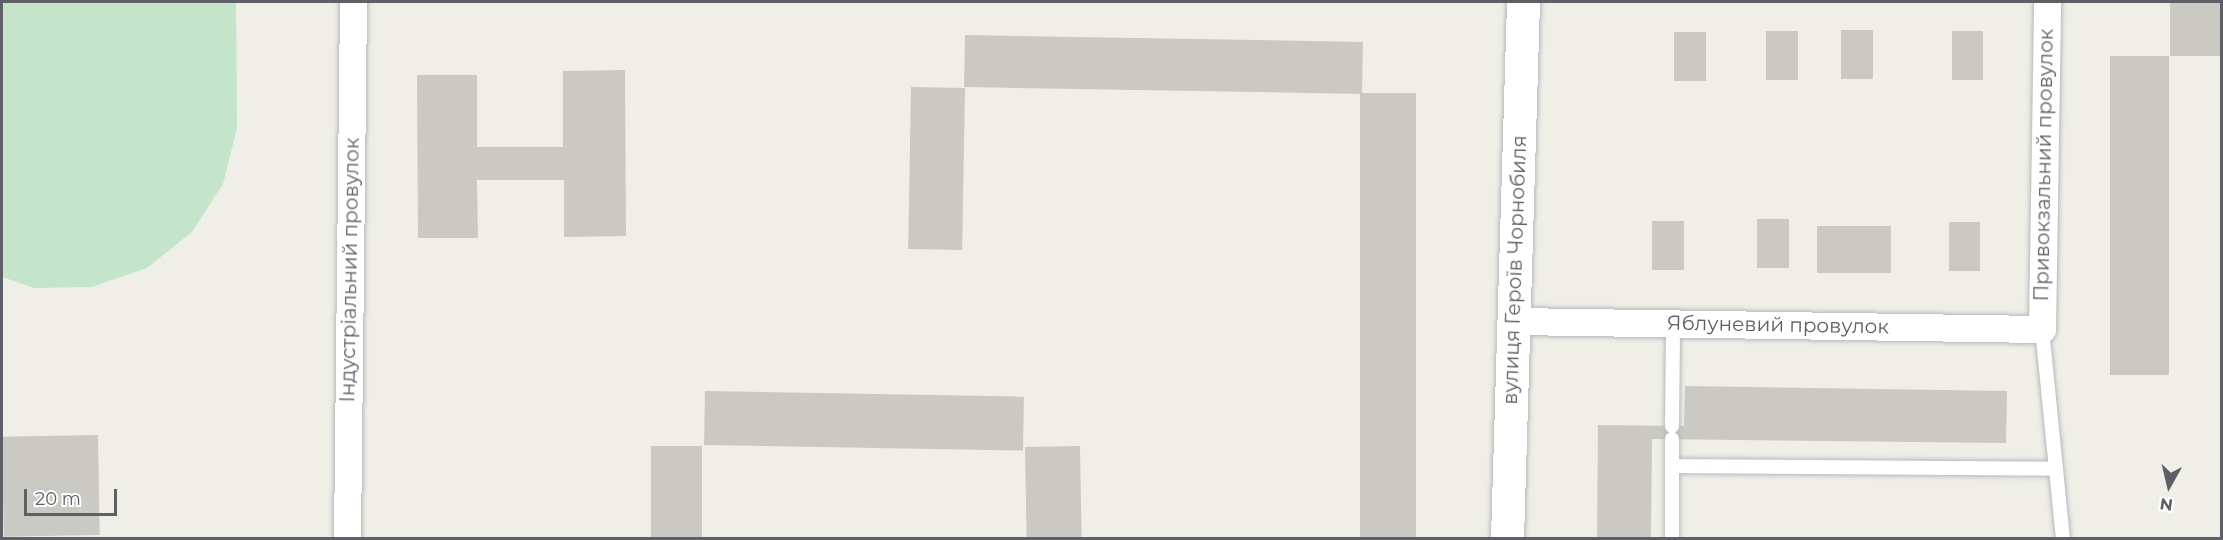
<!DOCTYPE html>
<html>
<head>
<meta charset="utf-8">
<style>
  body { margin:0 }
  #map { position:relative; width:2223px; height:540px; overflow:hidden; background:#efefe7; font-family:Montserrat,sans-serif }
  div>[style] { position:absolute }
  .green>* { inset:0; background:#c5e5ca }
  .building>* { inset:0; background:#cbc9c4; transform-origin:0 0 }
  .roads { filter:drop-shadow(0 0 2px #b7b8bc) drop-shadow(0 0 2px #b7b8bc) }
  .service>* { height:14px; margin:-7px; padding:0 7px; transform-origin:7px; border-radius:7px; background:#fff }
  .minor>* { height:27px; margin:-13.5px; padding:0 13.5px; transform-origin:13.5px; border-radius:13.5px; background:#fff }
  .tertiary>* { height:33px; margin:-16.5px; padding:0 16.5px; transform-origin:16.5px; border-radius:16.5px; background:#fff }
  span { translate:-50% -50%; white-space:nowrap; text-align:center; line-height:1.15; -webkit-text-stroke:5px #fff; paint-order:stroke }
  .street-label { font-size:20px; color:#5e6066 }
  .frame { position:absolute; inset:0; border:3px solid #5e6066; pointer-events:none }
  .north { position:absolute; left:2139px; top:456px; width:60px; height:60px; -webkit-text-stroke:4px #fff; paint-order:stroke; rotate:188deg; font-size:16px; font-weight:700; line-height:24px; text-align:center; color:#5e6066 }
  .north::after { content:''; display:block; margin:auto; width:21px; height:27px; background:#5e6066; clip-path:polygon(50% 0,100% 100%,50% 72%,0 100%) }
  .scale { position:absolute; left:24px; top:489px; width:93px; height:27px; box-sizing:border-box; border:3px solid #5e6066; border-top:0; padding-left:8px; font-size:18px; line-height:21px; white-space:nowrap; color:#5e6066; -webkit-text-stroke:4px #fff; paint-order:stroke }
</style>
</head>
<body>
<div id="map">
  <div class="green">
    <i style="clip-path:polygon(2px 2px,236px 2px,237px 128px,223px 184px,192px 232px,147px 268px,92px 287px,34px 288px,2px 277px)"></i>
  </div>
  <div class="building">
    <i style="left:2170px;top:2px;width:52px;height:54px"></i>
    <i style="left:1841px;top:30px;width:32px;height:49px"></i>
    <i style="left:1766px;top:31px;width:32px;height:49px"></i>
    <i style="left:1952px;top:31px;width:31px;height:49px"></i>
    <i style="left:1674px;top:32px;width:32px;height:49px"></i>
    <i style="left:965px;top:35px;width:398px;height:52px;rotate:1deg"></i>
    <i style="left:2110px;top:56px;width:59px;height:319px"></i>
    <i style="clip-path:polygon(625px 70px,626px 236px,564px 237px,564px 180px,477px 180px,478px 238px,418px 238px,417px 75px,477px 75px,477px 147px,563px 147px,563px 71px)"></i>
    <i style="left:911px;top:87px;width:54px;height:162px;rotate:1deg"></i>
    <i style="left:1360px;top:93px;width:56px;height:445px"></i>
    <i style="left:1757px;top:219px;width:32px;height:49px"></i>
    <i style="left:1652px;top:221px;width:32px;height:49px"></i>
    <i style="left:1949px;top:222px;width:31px;height:49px"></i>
    <i style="left:1817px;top:226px;width:74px;height:47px"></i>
    <i style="clip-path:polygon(1685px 386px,2007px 391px,2006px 443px,1652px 439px,1651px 538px,1597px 538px,1598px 425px,1684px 426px)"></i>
    <i style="left:705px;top:391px;width:319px;height:54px;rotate:1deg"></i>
    <i style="left:98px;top:435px;width:100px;height:96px;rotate:89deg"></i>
    <i style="left:651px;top:446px;width:51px;height:92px"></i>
    <i style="left:1080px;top:446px;width:92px;height:55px;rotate:89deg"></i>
  </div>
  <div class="roads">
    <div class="service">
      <i style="left:2042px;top:329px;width:210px;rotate:84.3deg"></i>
      <i style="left:1672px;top:426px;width:102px;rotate:-89.4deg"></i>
      <i style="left:1672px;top:466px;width:384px;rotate:0.4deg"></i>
      <i style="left:1672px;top:538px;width:99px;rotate:-90deg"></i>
    </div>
    <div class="minor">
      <i style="left:1514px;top:321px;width:528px;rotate:0.87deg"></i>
      <i style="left:2042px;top:329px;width:327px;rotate:-89.1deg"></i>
      <i style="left:347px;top:538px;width:536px;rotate:-89.36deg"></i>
    </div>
    <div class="tertiary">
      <i style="left:1507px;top:538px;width:536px;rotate:-88.29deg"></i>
    </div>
  </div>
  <div class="street-label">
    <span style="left:2044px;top:165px;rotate:-89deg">Привокзальний провулок</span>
    <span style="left:350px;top:270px;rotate:-89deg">Індустріальний провулок</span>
    <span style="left:1515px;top:270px;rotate:-88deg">вулиця Героїв Чорнобиля</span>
    <span style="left:1778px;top:325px;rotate:1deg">Яблуневий провулок</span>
  </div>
  <div class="frame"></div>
  <div class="north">N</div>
  <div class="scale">20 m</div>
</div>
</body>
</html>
